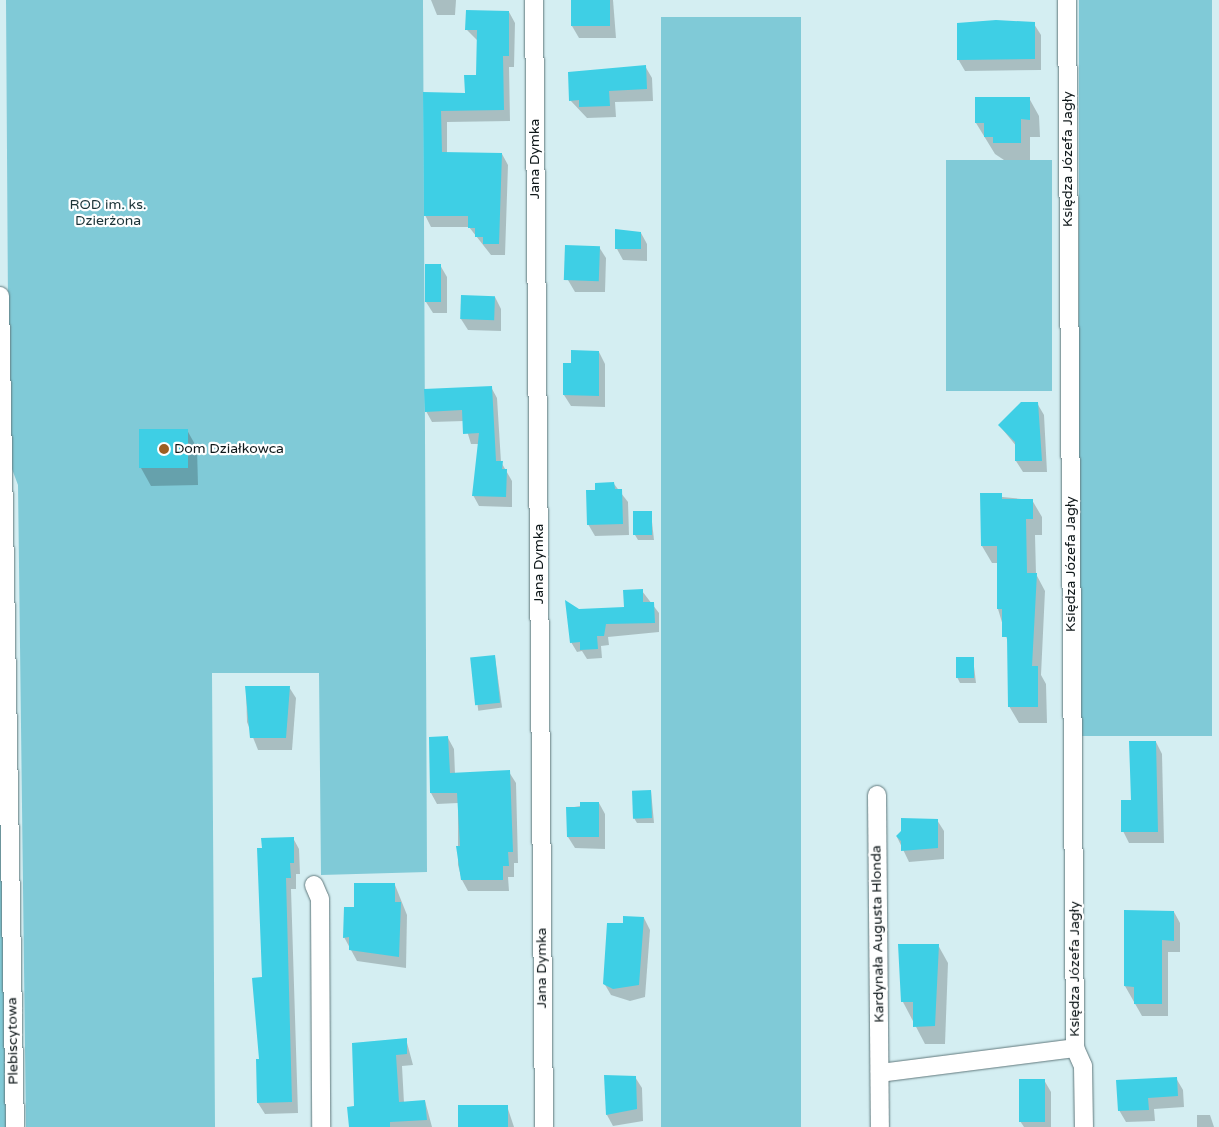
<!DOCTYPE html>
<html>
<head>
<meta charset="utf-8">
<style>
  body { margin:0 }
  #map { position:relative; width:1219px; height:1127px; overflow:hidden; background:#d4eef2; font-family:"Varela Round",sans-serif }
  div>[style] { position:absolute }
  .green>* { inset:0; background:#80cad7; transform-origin:0 0 }
  .shadow>* { inset:0; background:#0003; transform-origin:0 0 }
  .building>* { inset:0; background:#3ecfe5; transform-origin:0 0 }
  .roads { filter:drop-shadow(0 0 1px #60787c) drop-shadow(0 0 1px #60787c) }
  .street>* { height:18px; margin:-9px; padding:0 9px; transform-origin:9px; border-radius:9px; background:#fff }
  .dots>* { width:14px; height:14px; translate:-50% -50%; box-sizing:border-box; border:2px solid #fff; border-radius:50% }
  span { translate:-50% -50%; white-space:nowrap; text-align:center; line-height:1.15; -webkit-text-stroke:4.5px #fff; paint-order:stroke }
  .street-label { font-size:14px; color:#0f181a }
  .park-label { font-size:14px; color:#1b3337 }
  .poi-label { font-size:14px; color:#0f181a }
  .left { translate:0 -50%; text-align:left }
</style>
</head>
<body>
<div id="map">
  <div class="green">
    <i style="clip-path:polygon(6px 0,423px 0,427px 872px,321px 875px,319px 673px,212px 673px,215px 1127px,26px 1127px,18px 485px,9px 461px)"></i>
    <i style="left:1079px;top:0;width:133px;height:736px"></i>
    <i style="left:801px;top:17px;width:1110px;height:140px;rotate:90deg"></i>
    <i style="left:946px;top:160px;width:106px;height:231px"></i>
    <i style="clip-path:polygon(0 725px,6px 1127px,0 1127px)"></i>
  </div>
  <div class="shadow">
    <i style="clip-path:polygon(431px 0,456px 0,455px 15px,437px 15px)"></i>
    <i style="clip-path:polygon(572px 0,613px 0,616px 38px,579px 38px,572px 26px)"></i>
    <i style="clip-path:polygon(509px 12px,515px 23px,514px 67px,509px 67px,510px 121px,447px 122px,447px 153px,502px 154px,508px 165px,505px 255px,491px 255px,469px 227px,431px 227px,425px 215px,424px 93px,466px 94px,477px 76px,478px 41px,467px 30px)"></i>
    <i style="clip-path:polygon(1034px 24px,1041px 35px,1041px 70px,965px 71px,958px 59px)"></i>
    <i style="clip-path:polygon(645px 66px,652px 78px,653px 101px,615px 102px,616px 117px,587px 118px,570px 100px)"></i>
    <i style="clip-path:polygon(976px 98px,1029px 98px,1039px 116px,1040px 137px,1030px 137px,1030px 160px,1004px 160px,995px 154px,976px 123px)"></i>
    <i style="clip-path:polygon(641px 233px,647px 244px,647px 261px,623px 260px,617px 249px)"></i>
    <i style="clip-path:polygon(566px 246px,599px 247px,606px 258px,605px 292px,575px 292px,568px 280px)"></i>
    <i style="clip-path:polygon(440px 265px,447px 277px,447px 313px,433px 313px,426px 302px)"></i>
    <i style="clip-path:polygon(495px 297px,501px 309px,501px 331px,468px 330px,461px 319px)"></i>
    <i style="clip-path:polygon(599px 352px,605px 364px,605px 407px,571px 406px,564px 395px)"></i>
    <i style="clip-path:polygon(491px 387px,497px 398px,501px 462px,512px 481px,512px 507px,479px 506px,473px 495px,479px 444px,471px 444px,464px 421px,432px 422px,426px 411px)"></i>
    <i style="clip-path:polygon(1037px 403px,1044px 415px,1047px 472px,1023px 472px,1016px 461px,1017px 447px,999px 425px)"></i>
    <i style="clip-path:polygon(187px 430px,197px 448px,198px 485px,151px 486px,141px 468px)"></i>
    <i style="clip-path:polygon(614px 484px,628px 502px,629px 535px,595px 536px,588px 524px,596px 491px)"></i>
    <i style="clip-path:polygon(982px 495px,1032px 500px,1042px 517px,1042px 535px,1035px 535px,1036px 574px,1045px 591px,1041px 675px,1046px 684px,1047px 723px,1019px 723px,1009px 706px,1009px 646px,998px 609px,998px 563px,992px 563px,982px 546px)"></i>
    <i style="clip-path:polygon(651px 513px,654px 540px,638px 540px,635px 535px)"></i>
    <i style="clip-path:polygon(642px 591px,659px 613px,659px 632px,608px 637px,609px 645px,601px 646px,602px 658px,587px 659px,582px 651px,577px 652px,571px 642px,578px 611px,625px 608px)"></i>
    <i style="left:495px;top:657px;width:51px;height:24px;rotate:82deg"></i>
    <i style="clip-path:polygon(973px 658px,976px 683px,960px 683px,957px 677px)"></i>
    <i style="clip-path:polygon(246px 687px,289px 687px,296px 698px,292px 750px,258px 750px,247px 722px)"></i>
    <i style="clip-path:polygon(448px 738px,454px 749px,455px 774px,509px 772px,516px 783px,518px 863px,514px 863px,514px 877px,508px 877px,509px 891px,468px 891px,462px 880px,458px 865px,458px 803px,437px 804px,431px 793px)"></i>
    <i style="clip-path:polygon(1156px 742px,1162px 754px,1164px 843px,1129px 843px,1123px 831px)"></i>
    <i style="clip-path:polygon(651px 791px,654px 823px,637px 823px,634px 818px)"></i>
    <i style="clip-path:polygon(599px 803px,605px 814px,605px 849px,575px 848px,568px 837px,568px 808px)"></i>
    <i style="clip-path:polygon(937px 820px,944px 831px,944px 859px,909px 862px,897px 837px)"></i>
    <i style="clip-path:polygon(293px 838px,299px 849px,300px 874px,296px 874px,296px 889px,291px 889px,298px 1113px,265px 1114px,258px 1103px,263px 979px)"></i>
    <i style="clip-path:polygon(395px 885px,407px 915px,406px 968px,357px 961px,344px 937px,355px 908px)"></i>
    <i style="clip-path:polygon(1174px 912px,1180px 923px,1180px 952px,1168px 952px,1168px 1016px,1142px 1016px,1125px 986px)"></i>
    <i style="clip-path:polygon(644px 918px,650px 930px,645px 997px,630px 1001px,611px 995px,604px 983px,624px 925px)"></i>
    <i style="clip-path:polygon(938px 945px,948px 963px,945px 1044px,925px 1044px,903px 1002px)"></i>
    <i style="clip-path:polygon(406px 1039px,413px 1065px,402px 1066px,404px 1103px,425px 1101px,432px 1127px,350px 1127px,356px 1107px)"></i>
    <i style="clip-path:polygon(605px 1076px,635px 1077px,642px 1088px,643px 1121px,613px 1126px,607px 1115px)"></i>
    <i style="clip-path:polygon(1176px 1078px,1183px 1090px,1184px 1107px,1154px 1109px,1155px 1121px,1126px 1122px,1119px 1110px)"></i>
    <i style="clip-path:polygon(1044px 1080px,1051px 1092px,1051px 1127px,1024px 1127px,1020px 1121px)"></i>
    <i style="clip-path:polygon(507px 1106px,514px 1127px,460px 1127px)"></i>
    <i style="clip-path:polygon(1197px 1115px,1210px 1115px,1214px 1127px,1197px 1127px)"></i>
  </div>
  <div class="building">
    <i style="left:571px;top:0;width:39px;height:26px"></i>
    <i style="clip-path:polygon(466px 10px,509px 11px,509px 56px,503px 56px,504px 110px,441px 111px,442px 152px,502px 153px,499px 244px,483px 244px,483px 237px,475px 237px,475px 228px,468px 228px,468px 216px,424px 216px,423px 92px,465px 93px,464px 75px,476px 75px,477px 30px,465px 30px)"></i>
    <i style="clip-path:polygon(996px 20px,1035px 22px,1035px 59px,957px 60px,957px 23px)"></i>
    <i style="clip-path:polygon(646px 65px,647px 89px,609px 91px,610px 106px,579px 107px,579px 100px,569px 101px,568px 72px)"></i>
    <i style="clip-path:polygon(975px 97px,1030px 97px,1030px 120px,1021px 119px,1021px 143px,993px 143px,993px 137px,984px 137px,984px 123px,975px 123px)"></i>
    <i style="clip-path:polygon(615px 229px,641px 232px,641px 249px,615px 249px)"></i>
    <i style="left:565px;top:245px;width:35px;height:35px;rotate:2deg"></i>
    <i style="left:425px;top:264px;width:16px;height:38px"></i>
    <i style="left:461px;top:295px;width:34px;height:24px;rotate:2deg"></i>
    <i style="clip-path:polygon(571px 350px,599px 351px,599px 396px,563px 395px,563px 363px,571px 363px)"></i>
    <i style="clip-path:polygon(492px 386px,496px 461px,503px 461px,502px 469px,507px 469px,506px 497px,472px 496px,479px 433px,463px 434px,462px 410px,425px 412px,424px 389px)"></i>
    <i style="clip-path:polygon(1021px 402px,1038px 402px,1042px 461px,1015px 461px,1015px 442px,998px 425px)"></i>
    <i style="left:188px;top:429px;width:39px;height:49px;rotate:90deg"></i>
    <i style="clip-path:polygon(614px 482px,615px 489px,622px 489px,623px 524px,587px 525px,586px 490px,595px 490px,595px 483px)"></i>
    <i style="clip-path:polygon(980px 493px,1002px 493px,1002px 499px,1033px 499px,1033px 519px,1026px 519px,1027px 573px,1037px 573px,1032px 666px,1038px 666px,1038px 707px,1008px 707px,1007px 637px,1002px 637px,1002px 609px,997px 609px,997px 546px,981px 546px)"></i>
    <i style="left:652px;top:511px;width:24px;height:19px;rotate:90deg"></i>
    <i style="clip-path:polygon(643px 589px,643px 602px,654px 602px,655px 623px,606px 624px,604px 636px,597px 636px,598px 649px,580px 650px,580px 642px,570px 643px,565px 600px,579px 609px,624px 607px,623px 590px)"></i>
    <i style="left:495px;top:655px;width:48px;height:25px;rotate:84deg"></i>
    <i style="left:956px;top:657px;width:18px;height:21px"></i>
    <i style="clip-path:polygon(245px 686px,290px 686px,286px 738px,250px 738px)"></i>
    <i style="clip-path:polygon(448px 736px,450px 773px,510px 770px,513px 852px,508px 852px,509px 866px,503px 866px,503px 880px,461px 880px,456px 846px,460px 846px,457px 793px,430px 793px,429px 737px)"></i>
    <i style="clip-path:polygon(1129px 741px,1156px 741px,1158px 832px,1121px 832px,1121px 800px,1131px 800px)"></i>
    <i style="left:651px;top:790px;width:28px;height:19px;rotate:88deg"></i>
    <i style="clip-path:polygon(580px 802px,599px 802px,599px 837px,567px 837px,566px 807px,580px 807px)"></i>
    <i style="clip-path:polygon(901px 818px,938px 819px,938px 848px,901px 851px,901px 841px,896px 836px,901px 831px)"></i>
    <i style="clip-path:polygon(294px 837px,294px 863px,290px 863px,291px 878px,286px 878px,292px 1102px,257px 1103px,256px 1059px,259px 1059px,252px 978px,262px 977px,257px 848px,262px 848px,261px 838px)"></i>
    <i style="clip-path:polygon(354px 883px,395px 883px,395px 902px,401px 902px,399px 957px,349px 950px,349px 937px,343px 938px,344px 907px,354px 907px)"></i>
    <i style="clip-path:polygon(1124px 910px,1174px 911px,1174px 941px,1162px 940px,1162px 1004px,1134px 1004px,1134px 987px,1124px 986px)"></i>
    <i style="clip-path:polygon(623px 916px,644px 917px,639px 985px,613px 989px,603px 984px,607px 923px,623px 923px)"></i>
    <i style="clip-path:polygon(898px 944px,939px 944px,935px 1026px,913px 1027px,913px 1002px,901px 1002px)"></i>
    <i style="clip-path:polygon(407px 1038px,407px 1054px,396px 1055px,399px 1102px,425px 1100px,427px 1120px,390px 1122px,390px 1127px,349px 1127px,347px 1107px,354px 1106px,352px 1043px)"></i>
    <i style="clip-path:polygon(604px 1075px,636px 1076px,637px 1109px,606px 1115px)"></i>
    <i style="clip-path:polygon(1177px 1077px,1178px 1096px,1148px 1098px,1149px 1110px,1118px 1111px,1116px 1080px)"></i>
    <i style="left:1019px;top:1079px;width:26px;height:43px"></i>
    <i style="left:508px;top:1105px;width:22px;height:50px;rotate:90deg"></i>
  </div>
  <div class="roads">
    <div class="street">
      <i style="left:534px;top:0;width:1127px;rotate:89.49deg"></i>
      <i style="left:1067px;top:0;width:1048px;rotate:89.56deg"></i>
      <i style="left:1075px;top:1048px;width:20px;rotate:66deg"></i>
      <i style="left:1083px;top:1066px;width:61px;rotate:89.1deg"></i>
      <i style="left:0;top:296px;width:831px;rotate:88.97deg"></i>
      <i style="left:877px;top:795px;width:332px;rotate:89.5deg"></i>
      <i style="left:314px;top:885px;width:15px;rotate:67deg"></i>
      <i style="left:320px;top:899px;width:228px;rotate:89.7deg"></i>
      <i style="left:880px;top:1073px;width:197px;rotate:-7.3deg"></i>
    </div>
  </div>
  <div class="dots">
    <i style="left:164px;top:449px;background:#9d5f24"></i>
  </div>
  <div class="street-label">
    <span style="left:535px;top:159px;rotate:-90deg">Jana Dymka</span>
    <span style="left:1068px;top:159px;rotate:-90deg">Księdza Józefa Jagły</span>
    <span style="left:539px;top:564px;rotate:-90deg">Jana Dymka</span>
    <span style="left:1071px;top:564px;rotate:-90deg">Księdza Józefa Jagły</span>
    <span style="left:878px;top:934px;rotate:-91deg">Kardynała Augusta Hlonda</span>
    <span style="left:542px;top:968px;rotate:-90deg">Jana Dymka</span>
    <span style="left:1075px;top:969px;rotate:-90deg">Księdza Józefa Jagły</span>
    <span style="left:13px;top:1041px;rotate:-91deg">Plebiscytowa</span>
  </div>
  <div class="park-label">
    <span style="left:108px;top:213px">ROD im. ks.<br>Dzierżona</span>
  </div>
  <div class="poi-label">
    <span class="left" style="left:174px;top:449px">Dom Działkowca</span>
  </div>
</div>
</body>
</html>
